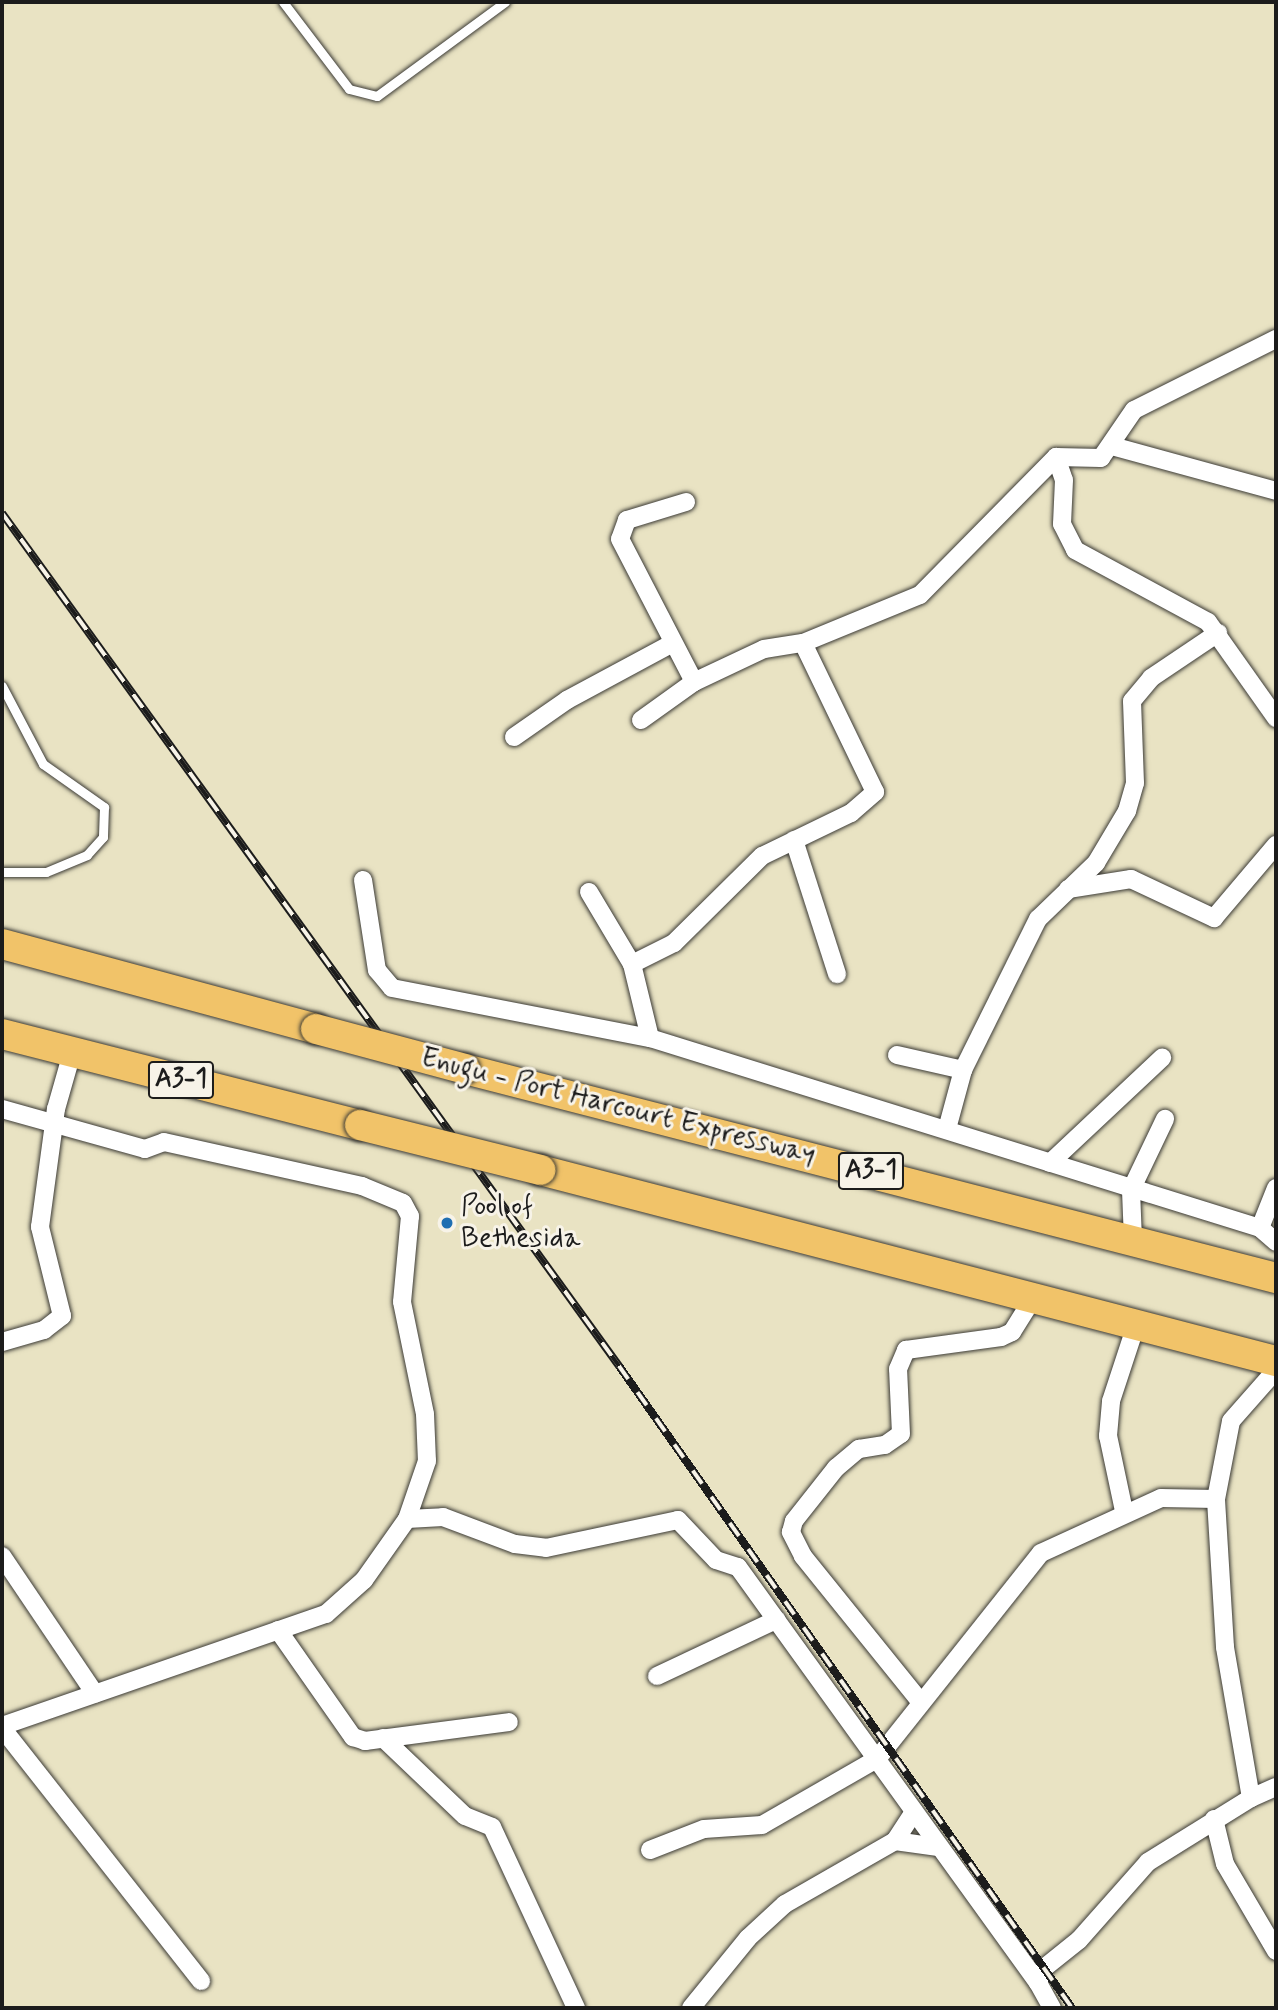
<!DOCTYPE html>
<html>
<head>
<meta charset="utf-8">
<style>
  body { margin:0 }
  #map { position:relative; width:1278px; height:2010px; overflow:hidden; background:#e9e3c3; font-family:Mynerve,sans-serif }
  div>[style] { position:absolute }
  .roads { filter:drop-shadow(0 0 2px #3b3a35) drop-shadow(0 0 2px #3b3a35) }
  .service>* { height:9px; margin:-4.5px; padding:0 4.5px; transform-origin:4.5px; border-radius:4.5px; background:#fff }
  .minor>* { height:18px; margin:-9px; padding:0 9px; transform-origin:9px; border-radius:9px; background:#fff }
  .trunk>* { height:30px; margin:-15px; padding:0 15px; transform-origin:15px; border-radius:15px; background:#f1c369 }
  .rail>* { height:8px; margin-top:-4px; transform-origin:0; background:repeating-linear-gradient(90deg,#f7f3e8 0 16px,#1c1c1c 0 32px); box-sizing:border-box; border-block:2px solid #1c1c1c }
  .bridges { filter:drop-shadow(0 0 2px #3b3a35) drop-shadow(0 0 2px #3b3a35) }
  .trunk-bridge>* { height:30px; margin:-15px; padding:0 15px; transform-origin:15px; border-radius:15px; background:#f1c369 }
  .dots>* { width:19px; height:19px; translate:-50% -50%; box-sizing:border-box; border:4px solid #f7f3e8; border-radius:50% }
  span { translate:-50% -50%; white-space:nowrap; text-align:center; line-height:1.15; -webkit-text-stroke:6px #f7f3e8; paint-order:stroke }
  .shield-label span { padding:2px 5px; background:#f7f3e8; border:2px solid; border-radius:5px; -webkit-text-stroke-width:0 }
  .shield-label { font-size:26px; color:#1c1c1c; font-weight:700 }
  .street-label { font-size:28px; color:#1c1c1c }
  .poi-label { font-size:28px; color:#1c1c1c }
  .left { translate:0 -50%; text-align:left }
  .frame { position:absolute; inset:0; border:4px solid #1c1c1c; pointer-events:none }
</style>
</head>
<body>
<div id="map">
  <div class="roads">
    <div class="service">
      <i style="left:283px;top:2px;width:109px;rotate:52.8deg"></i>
      <i style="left:349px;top:89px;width:29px;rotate:14deg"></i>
      <i style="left:377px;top:96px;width:159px;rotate:-36.3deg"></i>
      <i style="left:2px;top:686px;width:88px;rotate:62.3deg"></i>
      <i style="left:43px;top:764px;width:75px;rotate:35.2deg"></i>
      <i style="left:104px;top:807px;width:30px;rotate:92deg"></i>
      <i style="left:103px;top:837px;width:24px;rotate:132deg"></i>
      <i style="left:87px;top:855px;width:44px;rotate:157.5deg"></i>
      <i style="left:46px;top:872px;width:44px;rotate:180deg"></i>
    </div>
    <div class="minor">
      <i style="left:1112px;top:446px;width:170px;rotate:15.3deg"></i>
      <i style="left:1056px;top:457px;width:24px;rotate:71deg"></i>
      <i style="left:1064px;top:480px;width:44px;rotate:92.6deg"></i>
      <i style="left:1062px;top:524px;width:29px;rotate:63deg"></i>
      <i style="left:1075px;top:550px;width:151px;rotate:28.4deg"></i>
      <i style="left:1208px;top:622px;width:118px;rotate:54.7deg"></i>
      <i style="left:686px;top:502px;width:62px;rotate:163deg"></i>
      <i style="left:627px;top:520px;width:20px;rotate:110deg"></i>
      <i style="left:620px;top:539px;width:161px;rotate:62.6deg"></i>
      <i style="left:641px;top:720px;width:65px;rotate:-35.6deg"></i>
      <i style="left:694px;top:682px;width:77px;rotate:-25.2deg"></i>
      <i style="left:764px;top:649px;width:39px;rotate:-9deg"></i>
      <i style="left:803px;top:643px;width:126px;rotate:-22.3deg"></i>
      <i style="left:920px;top:595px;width:194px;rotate:-45.4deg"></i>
      <i style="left:1056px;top:457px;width:45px;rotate:1.3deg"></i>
      <i style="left:1101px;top:458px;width:58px;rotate:-55.5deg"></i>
      <i style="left:1134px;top:410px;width:159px;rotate:-26.6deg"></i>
      <i style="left:514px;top:737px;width:65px;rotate:-34.9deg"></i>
      <i style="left:567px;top:700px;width:120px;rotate:-28.3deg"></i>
      <i style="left:794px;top:840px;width:141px;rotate:72.2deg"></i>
      <i style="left:363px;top:880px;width:91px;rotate:81.2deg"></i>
      <i style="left:377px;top:970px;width:23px;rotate:50deg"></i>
      <i style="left:392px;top:988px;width:263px;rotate:11deg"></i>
      <i style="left:650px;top:1038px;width:639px;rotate:17.3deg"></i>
      <i style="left:1260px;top:1228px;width:21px;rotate:41deg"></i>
      <i style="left:1068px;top:889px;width:64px;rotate:-9deg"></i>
      <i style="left:1131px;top:879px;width:92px;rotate:25.2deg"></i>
      <i style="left:1214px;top:918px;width:96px;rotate:-49.7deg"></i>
      <i style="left:589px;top:892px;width:84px;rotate:59.2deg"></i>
      <i style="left:632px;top:964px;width:76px;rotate:76.3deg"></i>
      <i style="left:632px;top:964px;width:47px;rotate:-26.6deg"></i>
      <i style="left:674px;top:943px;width:124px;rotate:-44.7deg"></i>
      <i style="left:762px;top:856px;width:99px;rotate:-25.8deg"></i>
      <i style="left:851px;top:813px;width:32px;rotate:-41deg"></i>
      <i style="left:875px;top:792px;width:165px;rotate:-115.8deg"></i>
      <i style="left:897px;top:1055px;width:68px;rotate:12.8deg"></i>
      <i style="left:2px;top:1109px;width:148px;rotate:15.6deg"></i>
      <i style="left:145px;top:1149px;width:20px;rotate:-20deg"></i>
      <i style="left:164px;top:1142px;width:203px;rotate:12.5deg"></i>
      <i style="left:362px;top:1186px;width:44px;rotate:22.5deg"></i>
      <i style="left:403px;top:1203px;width:15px;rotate:62deg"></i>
      <i style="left:410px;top:1216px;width:86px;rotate:95.3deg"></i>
      <i style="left:402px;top:1302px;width:114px;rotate:78.4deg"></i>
      <i style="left:425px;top:1414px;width:47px;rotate:87.6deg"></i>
      <i style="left:427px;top:1461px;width:61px;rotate:109deg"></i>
      <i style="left:947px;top:1129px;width:61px;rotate:-74.8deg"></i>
      <i style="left:963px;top:1070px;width:169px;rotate:-63.6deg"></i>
      <i style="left:1038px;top:919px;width:81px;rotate:-44deg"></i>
      <i style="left:1096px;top:863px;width:61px;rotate:-59.2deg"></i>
      <i style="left:1127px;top:811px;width:29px;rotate:-74deg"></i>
      <i style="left:1135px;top:783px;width:82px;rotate:-92.1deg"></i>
      <i style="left:1132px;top:701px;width:30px;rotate:-50deg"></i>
      <i style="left:1151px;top:678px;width:81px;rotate:-33.9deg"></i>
      <i style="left:1050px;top:1163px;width:154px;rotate:-43.2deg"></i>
      <i style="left:1260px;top:1228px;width:43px;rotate:-68.2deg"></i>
      <i style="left:1133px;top:1240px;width:50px;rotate:-92.3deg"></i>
      <i style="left:1131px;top:1190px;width:79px;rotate:-64.4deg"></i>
      <i style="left:2px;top:1342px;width:44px;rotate:-15.9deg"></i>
      <i style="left:44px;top:1330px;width:23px;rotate:-38deg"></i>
      <i style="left:62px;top:1316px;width:92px;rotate:-103.9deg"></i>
      <i style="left:40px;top:1227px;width:119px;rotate:-82.3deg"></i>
      <i style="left:56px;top:1109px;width:58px;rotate:-74.1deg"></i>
      <i style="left:1124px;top:1511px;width:77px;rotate:-102deg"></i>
      <i style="left:1108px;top:1436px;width:35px;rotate:-85deg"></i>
      <i style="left:1111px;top:1401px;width:80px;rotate:-71.8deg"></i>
      <i style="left:2px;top:1556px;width:166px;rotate:56deg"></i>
      <i style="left:278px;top:1630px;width:131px;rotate:55deg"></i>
      <i style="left:353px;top:1737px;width:13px;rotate:18deg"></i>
      <i style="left:365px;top:1741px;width:145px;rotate:-7.5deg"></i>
      <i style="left:657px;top:1676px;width:132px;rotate:-25.2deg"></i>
      <i style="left:919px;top:1700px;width:185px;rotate:-128.9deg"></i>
      <i style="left:803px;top:1556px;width:27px;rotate:-117deg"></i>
      <i style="left:791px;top:1532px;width:11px;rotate:-75deg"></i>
      <i style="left:794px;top:1521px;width:68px;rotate:-51.6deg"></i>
      <i style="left:836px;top:1468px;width:30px;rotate:-40deg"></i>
      <i style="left:859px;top:1449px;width:26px;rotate:-9deg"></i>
      <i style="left:885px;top:1445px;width:19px;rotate:-35deg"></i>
      <i style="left:901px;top:1434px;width:65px;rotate:-92.6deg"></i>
      <i style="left:898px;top:1369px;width:21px;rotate:-67deg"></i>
      <i style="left:906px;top:1350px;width:96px;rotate:-7.8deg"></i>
      <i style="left:1001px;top:1337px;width:12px;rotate:-24deg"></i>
      <i style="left:1012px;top:1332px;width:40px;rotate:-58deg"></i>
      <i style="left:2px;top:1726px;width:343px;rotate:-19.1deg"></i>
      <i style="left:326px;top:1614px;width:51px;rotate:-41.8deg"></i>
      <i style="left:364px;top:1580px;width:75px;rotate:-54.8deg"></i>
      <i style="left:407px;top:1519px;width:36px;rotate:-3deg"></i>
      <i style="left:443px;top:1517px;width:77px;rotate:20.6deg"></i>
      <i style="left:515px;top:1544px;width:31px;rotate:7deg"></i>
      <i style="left:546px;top:1548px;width:135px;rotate:-12deg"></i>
      <i style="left:678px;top:1520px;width:55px;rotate:46.5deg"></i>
      <i style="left:716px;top:1560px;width:23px;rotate:18deg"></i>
      <i style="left:738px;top:1567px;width:513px;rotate:54.2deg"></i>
      <i style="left:2px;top:1728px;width:322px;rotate:51.8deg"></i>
      <i style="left:383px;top:1738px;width:113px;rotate:43.6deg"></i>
      <i style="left:465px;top:1816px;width:29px;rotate:22deg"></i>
      <i style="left:492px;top:1827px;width:200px;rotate:65.1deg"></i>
      <i style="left:1251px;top:1798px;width:27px;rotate:-24deg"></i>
      <i style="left:1214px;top:1819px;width:46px;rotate:76.3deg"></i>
      <i style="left:1225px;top:1864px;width:101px;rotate:59.6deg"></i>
      <i style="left:895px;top:1841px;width:42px;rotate:8.1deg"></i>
      <i style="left:650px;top:1850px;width:58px;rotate:-21.3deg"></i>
      <i style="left:704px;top:1829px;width:58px;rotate:-3.9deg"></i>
      <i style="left:762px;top:1825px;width:133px;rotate:-29.9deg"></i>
      <i style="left:877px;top:1759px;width:263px;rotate:-51.5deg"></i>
      <i style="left:1041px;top:1553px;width:132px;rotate:-24.6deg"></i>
      <i style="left:1161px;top:1498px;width:55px;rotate:1deg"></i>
      <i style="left:691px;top:2008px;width:90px;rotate:-50.8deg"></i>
      <i style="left:748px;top:1938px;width:50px;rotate:-42.6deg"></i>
      <i style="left:785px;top:1904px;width:127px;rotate:-29.8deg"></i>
      <i style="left:895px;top:1841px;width:35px;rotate:-57deg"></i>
      <i style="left:1052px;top:2008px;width:29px;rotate:-119deg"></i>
      <i style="left:1038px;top:1983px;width:16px;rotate:-68deg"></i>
      <i style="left:1044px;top:1968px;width:45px;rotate:-38.7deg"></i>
      <i style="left:1079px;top:1940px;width:104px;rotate:-48.5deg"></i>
      <i style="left:1148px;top:1862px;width:121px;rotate:-31.9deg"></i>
      <i style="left:1251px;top:1798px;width:153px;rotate:-99.8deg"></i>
      <i style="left:1225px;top:1647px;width:148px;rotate:-93.5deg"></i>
      <i style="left:1216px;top:1499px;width:79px;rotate:-79.1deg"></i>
      <i style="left:1231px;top:1421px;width:68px;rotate:-48.6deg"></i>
    </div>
    <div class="trunk">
      <i style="left:2px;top:944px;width:325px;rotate:15.1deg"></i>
      <i style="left:2px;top:1034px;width:369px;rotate:14.3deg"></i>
      <i style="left:465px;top:1069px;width:837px;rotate:14.45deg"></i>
      <i style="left:540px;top:1170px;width:760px;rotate:14.55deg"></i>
    </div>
  </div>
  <div class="rail">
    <i style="left:2px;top:513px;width:1053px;rotate:54.12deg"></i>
    <i style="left:619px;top:1366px;width:786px;rotate:54.79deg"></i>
  </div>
  <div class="bridges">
    <div class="trunk-bridge">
      <i style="left:316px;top:1029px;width:154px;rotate:15deg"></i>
      <i style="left:360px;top:1125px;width:186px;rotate:14deg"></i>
    </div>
  </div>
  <div class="dots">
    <i style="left:447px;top:1223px;background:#1f6fb2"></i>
  </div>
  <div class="shield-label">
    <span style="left:181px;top:1080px">A3-1</span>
    <span style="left:871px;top:1171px">A3-1</span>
  </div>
  <div class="street-label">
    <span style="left:618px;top:1107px;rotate:14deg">Enugu - Port Harcourt Expressway</span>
  </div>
  <div class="poi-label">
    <span class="left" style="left:461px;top:1223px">Pool of<br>Bethesida</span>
  </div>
  <div class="frame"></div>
</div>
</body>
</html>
